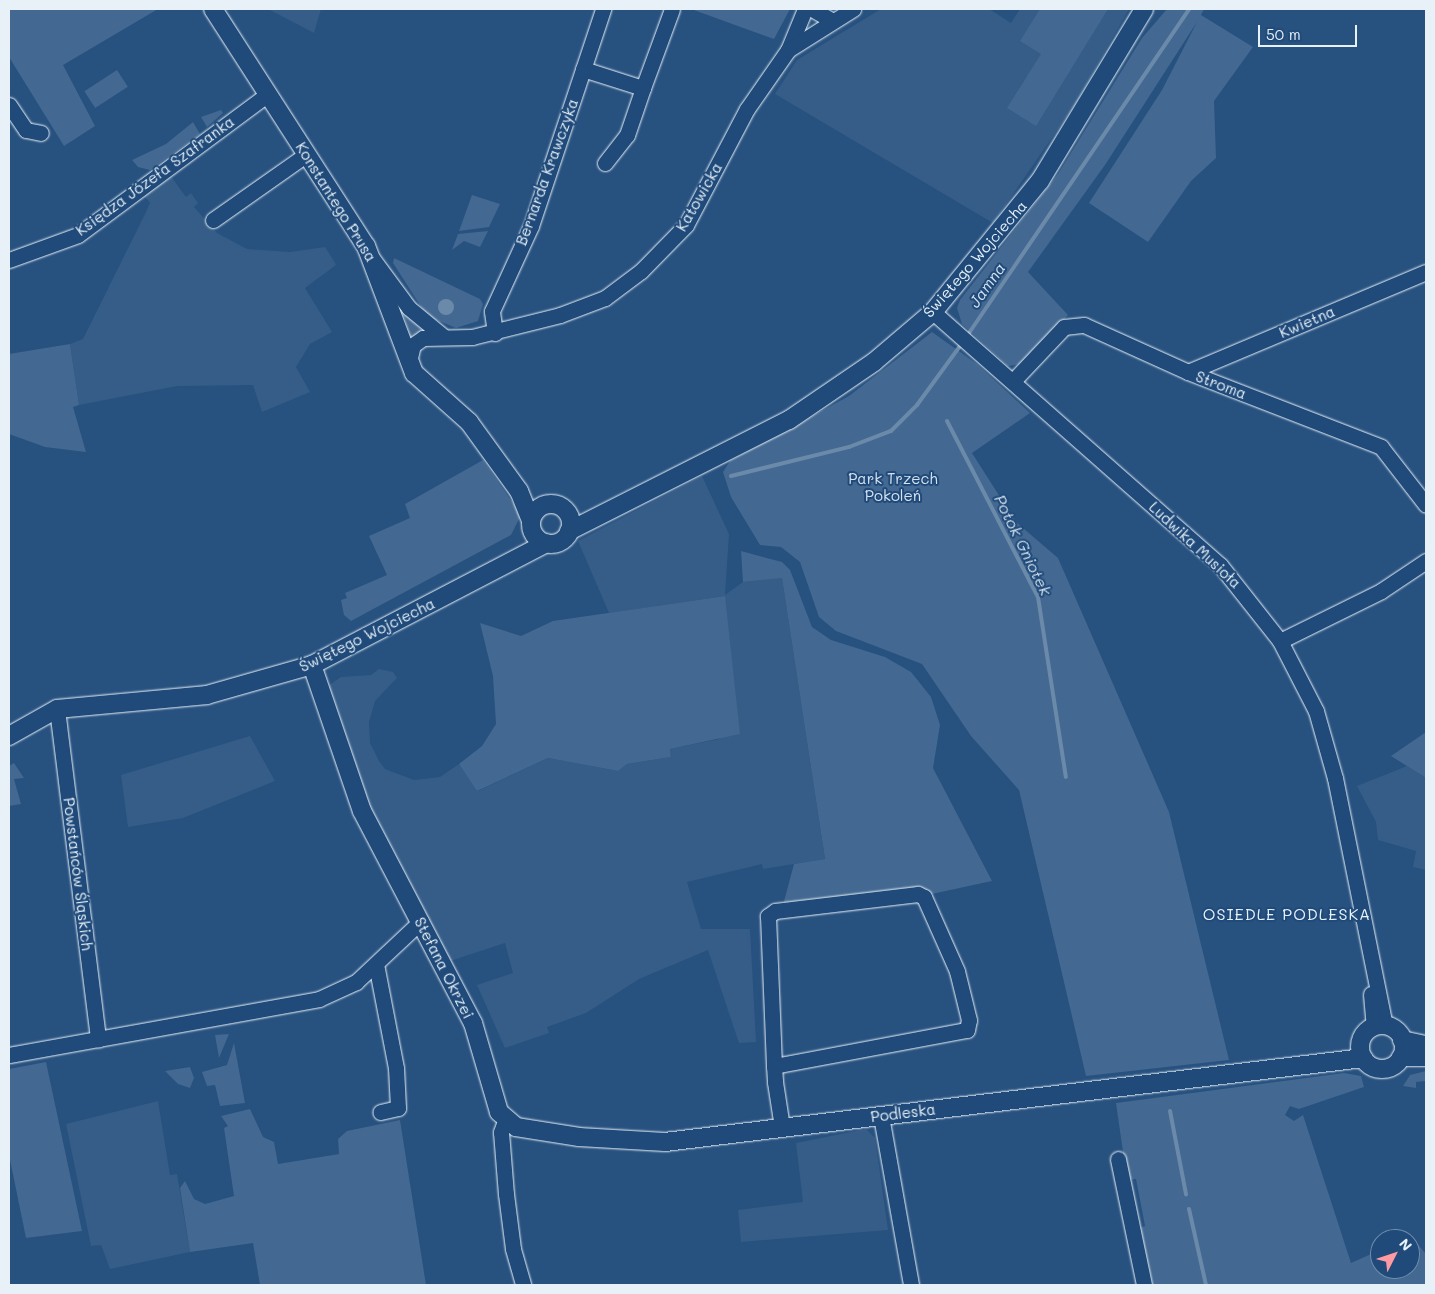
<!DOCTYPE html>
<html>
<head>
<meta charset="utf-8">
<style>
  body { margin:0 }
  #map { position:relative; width:1435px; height:1294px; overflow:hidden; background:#27517f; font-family:Mali,sans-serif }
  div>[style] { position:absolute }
  .built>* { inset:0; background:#355d88 }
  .green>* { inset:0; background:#436891; transform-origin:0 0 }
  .water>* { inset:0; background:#6b8aaa }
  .round { border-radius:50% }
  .stream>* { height:4px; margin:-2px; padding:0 2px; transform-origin:2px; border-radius:2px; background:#6b8aaa }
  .roads { filter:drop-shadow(0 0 1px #e8f1f8) drop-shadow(0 0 1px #e8f1f8) }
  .minor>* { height:15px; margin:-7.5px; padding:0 7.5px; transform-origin:7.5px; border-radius:7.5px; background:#1f4a7a }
  .tertiary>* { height:18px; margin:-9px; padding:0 9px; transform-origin:9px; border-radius:9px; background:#1f4a7a }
  .tertiary>.ring { margin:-9px; padding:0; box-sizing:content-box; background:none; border:18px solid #1f4a7a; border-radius:50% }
  span { translate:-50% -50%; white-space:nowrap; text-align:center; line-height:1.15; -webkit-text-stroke:4px #1f4a7a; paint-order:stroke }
  .street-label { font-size:15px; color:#e8f1f8 }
  .park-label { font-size:15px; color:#d8e3ee }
  .water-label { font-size:16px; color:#d5e2ec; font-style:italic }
  .neighbourhood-label { font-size:16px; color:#e8f1f8; letter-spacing:1px }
  .frame { position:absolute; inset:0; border:10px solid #e8f1f8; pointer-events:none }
  .north { position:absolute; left:1370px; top:1229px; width:50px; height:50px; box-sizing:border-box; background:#1f4a7a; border:1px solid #6f8dac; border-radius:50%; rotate:49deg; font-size:14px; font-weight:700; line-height:20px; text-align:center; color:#e8f1f8 }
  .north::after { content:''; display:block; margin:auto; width:18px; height:22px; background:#ff9aa2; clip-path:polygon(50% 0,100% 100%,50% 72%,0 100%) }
  .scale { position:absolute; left:1258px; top:25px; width:99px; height:22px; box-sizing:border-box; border:2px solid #e8f1f8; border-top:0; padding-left:6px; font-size:15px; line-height:18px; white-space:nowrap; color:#e8f1f8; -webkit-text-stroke:4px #1f4a7a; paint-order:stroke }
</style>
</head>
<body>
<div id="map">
  <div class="built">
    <i style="clip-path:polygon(268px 9px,321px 9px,314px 33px)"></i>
    <i style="clip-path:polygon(881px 9px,989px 9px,1011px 23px,1020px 9px,1129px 9px,1074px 106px,993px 223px,775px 94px,797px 60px)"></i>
    <i style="clip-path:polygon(170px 175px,186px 197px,191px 193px,198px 203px,194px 207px,217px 233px,247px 249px,290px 252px,325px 247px,334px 261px,336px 265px,305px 288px,332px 332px,310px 344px,296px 367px,310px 392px,262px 412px,253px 385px,177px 386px,79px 405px,70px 344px,83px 339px,146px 212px,150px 203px,143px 194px)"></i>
    <i style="clip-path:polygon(702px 476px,729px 534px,725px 595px,743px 582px,782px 577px,825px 859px,763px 869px,762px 864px,687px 882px,701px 929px,750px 929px,756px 1042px,739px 1043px,708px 950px,639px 979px,586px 1013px,547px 1027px,549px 1033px,505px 1048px,477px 985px,513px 973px,505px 943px,450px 961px,381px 828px,376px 825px,328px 686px,341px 677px,371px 675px,379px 669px,393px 672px,397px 678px,375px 701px,369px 722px,370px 743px,379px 761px,385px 769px,414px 780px,440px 777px,459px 764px,478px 791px,548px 758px,618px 771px,627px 764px,671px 757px,670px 749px,719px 739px,725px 596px,609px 613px,578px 541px)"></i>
    <i style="clip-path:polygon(250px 736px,275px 781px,183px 818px,128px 827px,121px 775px)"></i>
    <i style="clip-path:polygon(1407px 766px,1426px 778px,1426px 870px,1413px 867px,1416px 851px,1378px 840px,1376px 822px,1357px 786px)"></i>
    <i style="clip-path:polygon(158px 1101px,170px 1175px,177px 1174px,190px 1252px,110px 1269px,101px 1245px,91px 1246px,66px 1124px)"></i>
    <i style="clip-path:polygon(866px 1129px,875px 1138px,888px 1230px,741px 1242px,738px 1210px,803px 1202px,796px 1143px)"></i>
  </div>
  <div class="green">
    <i style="clip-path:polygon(9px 9px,158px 9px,63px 65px,95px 126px,64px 146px,9px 57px)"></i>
    <i style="clip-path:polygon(691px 9px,790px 9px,774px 39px)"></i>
    <i style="clip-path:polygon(1040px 9px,1108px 9px,1036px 126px,1007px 108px,1041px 54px,1020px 41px)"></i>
    <i style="clip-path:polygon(1167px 9px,1204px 9px,1201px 15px,1253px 47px,1214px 101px,1216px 158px,1191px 181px,1148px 242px,1089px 203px,1162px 90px,1197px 22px,1105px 165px,1028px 272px,1068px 315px,1021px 364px,1008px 366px,962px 324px,957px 308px,960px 300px,1058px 174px,1142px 38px)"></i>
    <i style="left:117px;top:70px;width:20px;height:39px;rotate:57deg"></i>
    <i style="clip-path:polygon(221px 110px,223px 113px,207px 127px,201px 117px)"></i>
    <i style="clip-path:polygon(193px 122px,200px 134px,150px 170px,138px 167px,132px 160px,166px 144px)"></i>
    <i style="clip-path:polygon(472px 195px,500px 204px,489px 227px,459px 231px)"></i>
    <i style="clip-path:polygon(488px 231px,480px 247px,464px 241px,452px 250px,458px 234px)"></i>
    <i style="clip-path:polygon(394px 258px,480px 299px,483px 304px,478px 321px,456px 328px,427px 316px,393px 263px)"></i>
    <i style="clip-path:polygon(401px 306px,422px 330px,411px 339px)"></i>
    <i style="clip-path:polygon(932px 332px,977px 364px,1030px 413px,972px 453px,1016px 522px,1058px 558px,1169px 812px,1229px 1060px,1086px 1076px,1019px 790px,971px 736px,922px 664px,836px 631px,819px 617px,800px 562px,781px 547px,760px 545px,731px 497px,723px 472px,730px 461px,849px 396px)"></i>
    <i style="clip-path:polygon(70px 344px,79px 405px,73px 407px,86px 452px,45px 447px,9px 434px,9px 354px)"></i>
    <i style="clip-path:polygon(483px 460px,521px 515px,511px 535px,351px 621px,344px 615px,341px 600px,347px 598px,345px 593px,387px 575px,369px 536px,410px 518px,405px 504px)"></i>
    <i style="clip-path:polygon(741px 551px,782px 562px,790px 570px,812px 627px,831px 640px,885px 657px,911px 672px,931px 697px,940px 725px,933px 768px,992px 881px,927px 895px,783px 905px,794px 864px,825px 859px,782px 578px,743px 582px)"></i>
    <i style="clip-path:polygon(725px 596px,740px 734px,670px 749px,671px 757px,627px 764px,618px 771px,548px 758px,477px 791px,459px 764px,482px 746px,496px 724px,493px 676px,480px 623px,521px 636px,553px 621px)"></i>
    <i style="clip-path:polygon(1426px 732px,1426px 778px,1391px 756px)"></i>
    <i style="clip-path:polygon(14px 763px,24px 778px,14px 779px,21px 804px,9px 806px,9px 766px)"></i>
    <i style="clip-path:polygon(229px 1034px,219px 1058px,215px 1035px)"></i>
    <i style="clip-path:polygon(234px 1043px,245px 1103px,220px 1106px,215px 1085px,207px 1086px,202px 1072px,227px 1065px)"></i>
    <i style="clip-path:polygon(46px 1062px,82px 1231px,26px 1238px,9px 1155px,9px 1069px)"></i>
    <i style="clip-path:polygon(190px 1067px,194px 1078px,190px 1088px,178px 1084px,165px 1071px)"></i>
    <i style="clip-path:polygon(1426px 1071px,1426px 1081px,1416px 1082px,1416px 1088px,1403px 1086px,1410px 1075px)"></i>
    <i style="clip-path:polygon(1344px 1073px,1361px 1076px,1364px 1087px,1299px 1109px,1290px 1106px,1285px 1115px,1294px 1121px,1303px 1115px,1351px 1263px,1380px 1250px,1380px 1269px,1410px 1269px,1410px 1240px,1414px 1240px,1426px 1254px,1426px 1285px,1153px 1285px,1139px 1228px,1145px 1226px,1136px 1179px,1127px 1180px,1116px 1103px)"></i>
    <i style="clip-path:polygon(250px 1109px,263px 1137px,274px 1142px,278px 1164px,339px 1154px,338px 1139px,347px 1131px,400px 1120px,426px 1285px,260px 1285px,253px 1243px,190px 1252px,180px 1188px,185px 1181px,194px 1199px,205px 1204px,234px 1196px,224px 1128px,228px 1126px,221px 1116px)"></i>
  </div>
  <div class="water">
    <i class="round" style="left:438px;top:299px;width:16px;height:16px"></i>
  </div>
  <div class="stream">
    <i style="left:967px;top:336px;width:395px;rotate:-55.8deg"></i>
    <i style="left:947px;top:421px;width:198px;rotate:62.7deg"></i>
    <i style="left:1038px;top:597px;width:182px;rotate:81.2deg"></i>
    <i style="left:731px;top:476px;width:122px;rotate:-13.8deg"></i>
    <i style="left:849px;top:447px;width:45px;rotate:-20.9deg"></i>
    <i style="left:891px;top:431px;width:37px;rotate:-45deg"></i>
    <i style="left:917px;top:405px;width:78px;rotate:-53.9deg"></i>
    <i style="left:1170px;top:1111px;width:85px;rotate:79.1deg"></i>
    <i style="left:1189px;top:1209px;width:78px;rotate:77.4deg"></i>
  </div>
  <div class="roads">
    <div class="minor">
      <i style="left:812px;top:9px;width:24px;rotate:30deg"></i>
      <i style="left:788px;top:50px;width:44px;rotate:-67.5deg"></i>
      <i style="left:583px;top:69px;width:63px;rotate:17.6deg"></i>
      <i style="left:643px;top:88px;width:84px;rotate:-69.8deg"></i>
      <i style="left:9px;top:105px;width:30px;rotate:56deg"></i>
      <i style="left:26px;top:130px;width:15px;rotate:11deg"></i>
      <i style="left:605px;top:163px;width:36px;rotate:-52deg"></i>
      <i style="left:627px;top:135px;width:50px;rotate:-71.2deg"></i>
      <i style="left:213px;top:220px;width:115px;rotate:-35.1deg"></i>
      <i style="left:372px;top:258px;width:62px;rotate:53.5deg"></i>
      <i style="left:409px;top:308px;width:44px;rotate:39.5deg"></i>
      <i style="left:9px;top:260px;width:73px;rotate:-19.9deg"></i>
      <i style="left:78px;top:235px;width:237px;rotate:-36.6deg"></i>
      <i style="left:933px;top:312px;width:383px;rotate:41.4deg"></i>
      <i style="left:1220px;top:565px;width:97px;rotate:51.7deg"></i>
      <i style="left:1280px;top:641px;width:79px;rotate:62.8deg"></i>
      <i style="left:1316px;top:711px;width:70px;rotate:74.2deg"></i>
      <i style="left:1335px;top:778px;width:253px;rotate:78.6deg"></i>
      <i style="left:495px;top:333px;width:22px;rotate:-98deg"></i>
      <i style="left:492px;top:311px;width:94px;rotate:-65.4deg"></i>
      <i style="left:531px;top:226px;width:229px;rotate:-71.6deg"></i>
      <i style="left:409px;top:362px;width:17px;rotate:-77deg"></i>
      <i style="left:413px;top:345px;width:12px;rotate:-35deg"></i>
      <i style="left:423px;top:338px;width:49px;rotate:-1.2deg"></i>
      <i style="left:472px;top:337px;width:91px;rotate:-14deg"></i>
      <i style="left:560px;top:315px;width:48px;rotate:-20.7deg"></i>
      <i style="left:605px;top:298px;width:45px;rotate:-36.9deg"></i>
      <i style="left:641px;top:271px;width:64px;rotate:-45.6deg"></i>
      <i style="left:686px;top:225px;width:131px;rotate:-62.3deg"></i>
      <i style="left:747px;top:109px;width:72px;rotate:-55.2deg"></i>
      <i style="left:788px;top:50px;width:77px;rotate:-32.2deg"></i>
      <i style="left:1188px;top:372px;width:258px;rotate:-22.8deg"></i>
      <i style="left:1013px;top:381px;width:74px;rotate:-46.6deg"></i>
      <i style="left:1064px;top:327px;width:20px;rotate:-6deg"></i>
      <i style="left:1084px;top:325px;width:114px;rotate:24.3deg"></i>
      <i style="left:1188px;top:372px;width:207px;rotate:21.2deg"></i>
      <i style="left:1381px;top:447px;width:73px;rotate:52.2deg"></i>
      <i style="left:1280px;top:641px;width:113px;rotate:-26.3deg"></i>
      <i style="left:1381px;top:591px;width:54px;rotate:-33.7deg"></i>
      <i style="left:57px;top:709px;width:333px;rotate:82.9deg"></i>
      <i style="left:376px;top:964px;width:106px;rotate:79.1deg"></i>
      <i style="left:396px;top:1068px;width:40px;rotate:87.1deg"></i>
      <i style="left:398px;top:1108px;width:18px;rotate:167deg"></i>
      <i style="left:1371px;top:994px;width:32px;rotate:85deg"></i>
      <i style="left:9px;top:1055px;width:315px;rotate:-10.2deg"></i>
      <i style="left:319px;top:999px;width:41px;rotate:-24.7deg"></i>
      <i style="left:356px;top:982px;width:89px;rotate:-43.2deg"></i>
      <i style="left:774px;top:1066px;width:196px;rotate:-10.6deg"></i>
      <i style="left:967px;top:1030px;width:10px;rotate:-79deg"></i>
      <i style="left:969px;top:1020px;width:50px;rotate:-103.8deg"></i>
      <i style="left:957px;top:971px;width:81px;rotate:-114deg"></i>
      <i style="left:924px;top:897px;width:7px;rotate:-153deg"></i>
      <i style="left:918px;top:894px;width:144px;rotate:173.2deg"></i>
      <i style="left:775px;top:911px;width:9px;rotate:144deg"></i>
      <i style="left:768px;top:916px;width:150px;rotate:87.7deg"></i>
      <i style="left:774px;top:1066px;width:16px;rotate:86deg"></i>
      <i style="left:775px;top:1082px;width:46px;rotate:81.2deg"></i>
      <i style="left:881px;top:1116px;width:172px;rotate:79.9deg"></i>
      <i style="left:505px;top:1121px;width:12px;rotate:110deg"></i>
      <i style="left:501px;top:1132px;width:62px;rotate:85.4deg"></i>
      <i style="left:506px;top:1194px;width:55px;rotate:82.7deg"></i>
      <i style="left:513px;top:1249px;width:37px;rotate:74deg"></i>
      <i style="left:1118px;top:1159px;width:129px;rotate:78.3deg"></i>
    </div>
    <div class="tertiary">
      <i style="left:213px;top:9px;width:282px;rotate:57.2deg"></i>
      <i style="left:366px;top:246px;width:136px;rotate:69.3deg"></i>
      <i style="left:414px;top:373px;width:74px;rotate:41.7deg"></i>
      <i style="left:469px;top:422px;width:85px;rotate:54.1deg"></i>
      <i style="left:519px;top:491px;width:31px;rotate:68deg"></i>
      <i class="ring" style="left:531px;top:504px;width:22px;height:22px"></i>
      <i style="left:569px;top:531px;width:246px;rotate:-26.8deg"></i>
      <i style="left:789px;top:420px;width:103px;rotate:-34.3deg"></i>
      <i style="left:874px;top:362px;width:77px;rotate:-40.3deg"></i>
      <i style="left:933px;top:312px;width:169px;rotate:-50.8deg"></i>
      <i style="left:1040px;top:181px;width:201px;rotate:-58.8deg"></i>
      <i style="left:312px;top:665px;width:154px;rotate:71.1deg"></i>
      <i style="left:362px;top:811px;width:239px;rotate:62.4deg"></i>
      <i style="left:473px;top:1023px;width:93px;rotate:73.7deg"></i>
      <i style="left:499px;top:1112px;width:23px;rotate:41deg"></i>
      <i style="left:516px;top:1127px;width:64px;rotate:9deg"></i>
      <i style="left:579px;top:1137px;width:86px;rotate:3.3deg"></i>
      <i style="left:665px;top:1142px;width:703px;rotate:-6.86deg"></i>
      <i style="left:9px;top:736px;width:55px;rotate:-29.4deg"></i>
      <i style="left:57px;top:709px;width:151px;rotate:-5.3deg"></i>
      <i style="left:207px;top:695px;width:109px;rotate:-15.9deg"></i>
      <i style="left:312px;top:665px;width:264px;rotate:-27.5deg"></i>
      <i class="ring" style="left:1360px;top:1025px;width:26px;height:26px"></i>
      <i style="left:1402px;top:1040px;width:25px;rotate:12deg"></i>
      <i style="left:1401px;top:1057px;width:25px"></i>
    </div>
  </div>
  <div class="street-label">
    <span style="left:547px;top:172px;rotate:-70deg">Bernarda Krawczyka</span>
    <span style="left:155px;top:176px;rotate:-36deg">Księdza Józefa Szafranka</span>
    <span style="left:699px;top:197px;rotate:-60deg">Katowicka</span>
    <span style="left:336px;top:202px;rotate:58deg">Konstantego Prusa</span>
    <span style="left:975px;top:259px;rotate:-49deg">Świętego Wojciecha</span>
    <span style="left:1307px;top:322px;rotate:-23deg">Kwietna</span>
    <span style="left:1221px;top:385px;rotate:21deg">Stroma</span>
    <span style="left:1195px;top:545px;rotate:43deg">Ludwika Musioła</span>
    <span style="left:367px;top:635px;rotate:-26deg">Świętego Wojciecha</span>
    <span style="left:78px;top:874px;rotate:83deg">Powstańców Śląskich</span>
    <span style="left:444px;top:968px;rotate:63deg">Stefana Okrzei</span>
    <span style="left:903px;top:1113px;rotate:-7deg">Podleska</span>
  </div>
  <div class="park-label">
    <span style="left:893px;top:487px">Park Trzech<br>Pokoleń</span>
  </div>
  <div class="water-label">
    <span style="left:987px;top:285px;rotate:-55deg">Jamna</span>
    <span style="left:1023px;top:545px;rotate:64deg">Potok Gniotek</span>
  </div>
  <div class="neighbourhood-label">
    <span style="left:1287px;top:914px">OSIEDLE PODLESKA</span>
  </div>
  <div class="frame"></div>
  <div class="north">N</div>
  <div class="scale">50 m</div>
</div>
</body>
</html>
